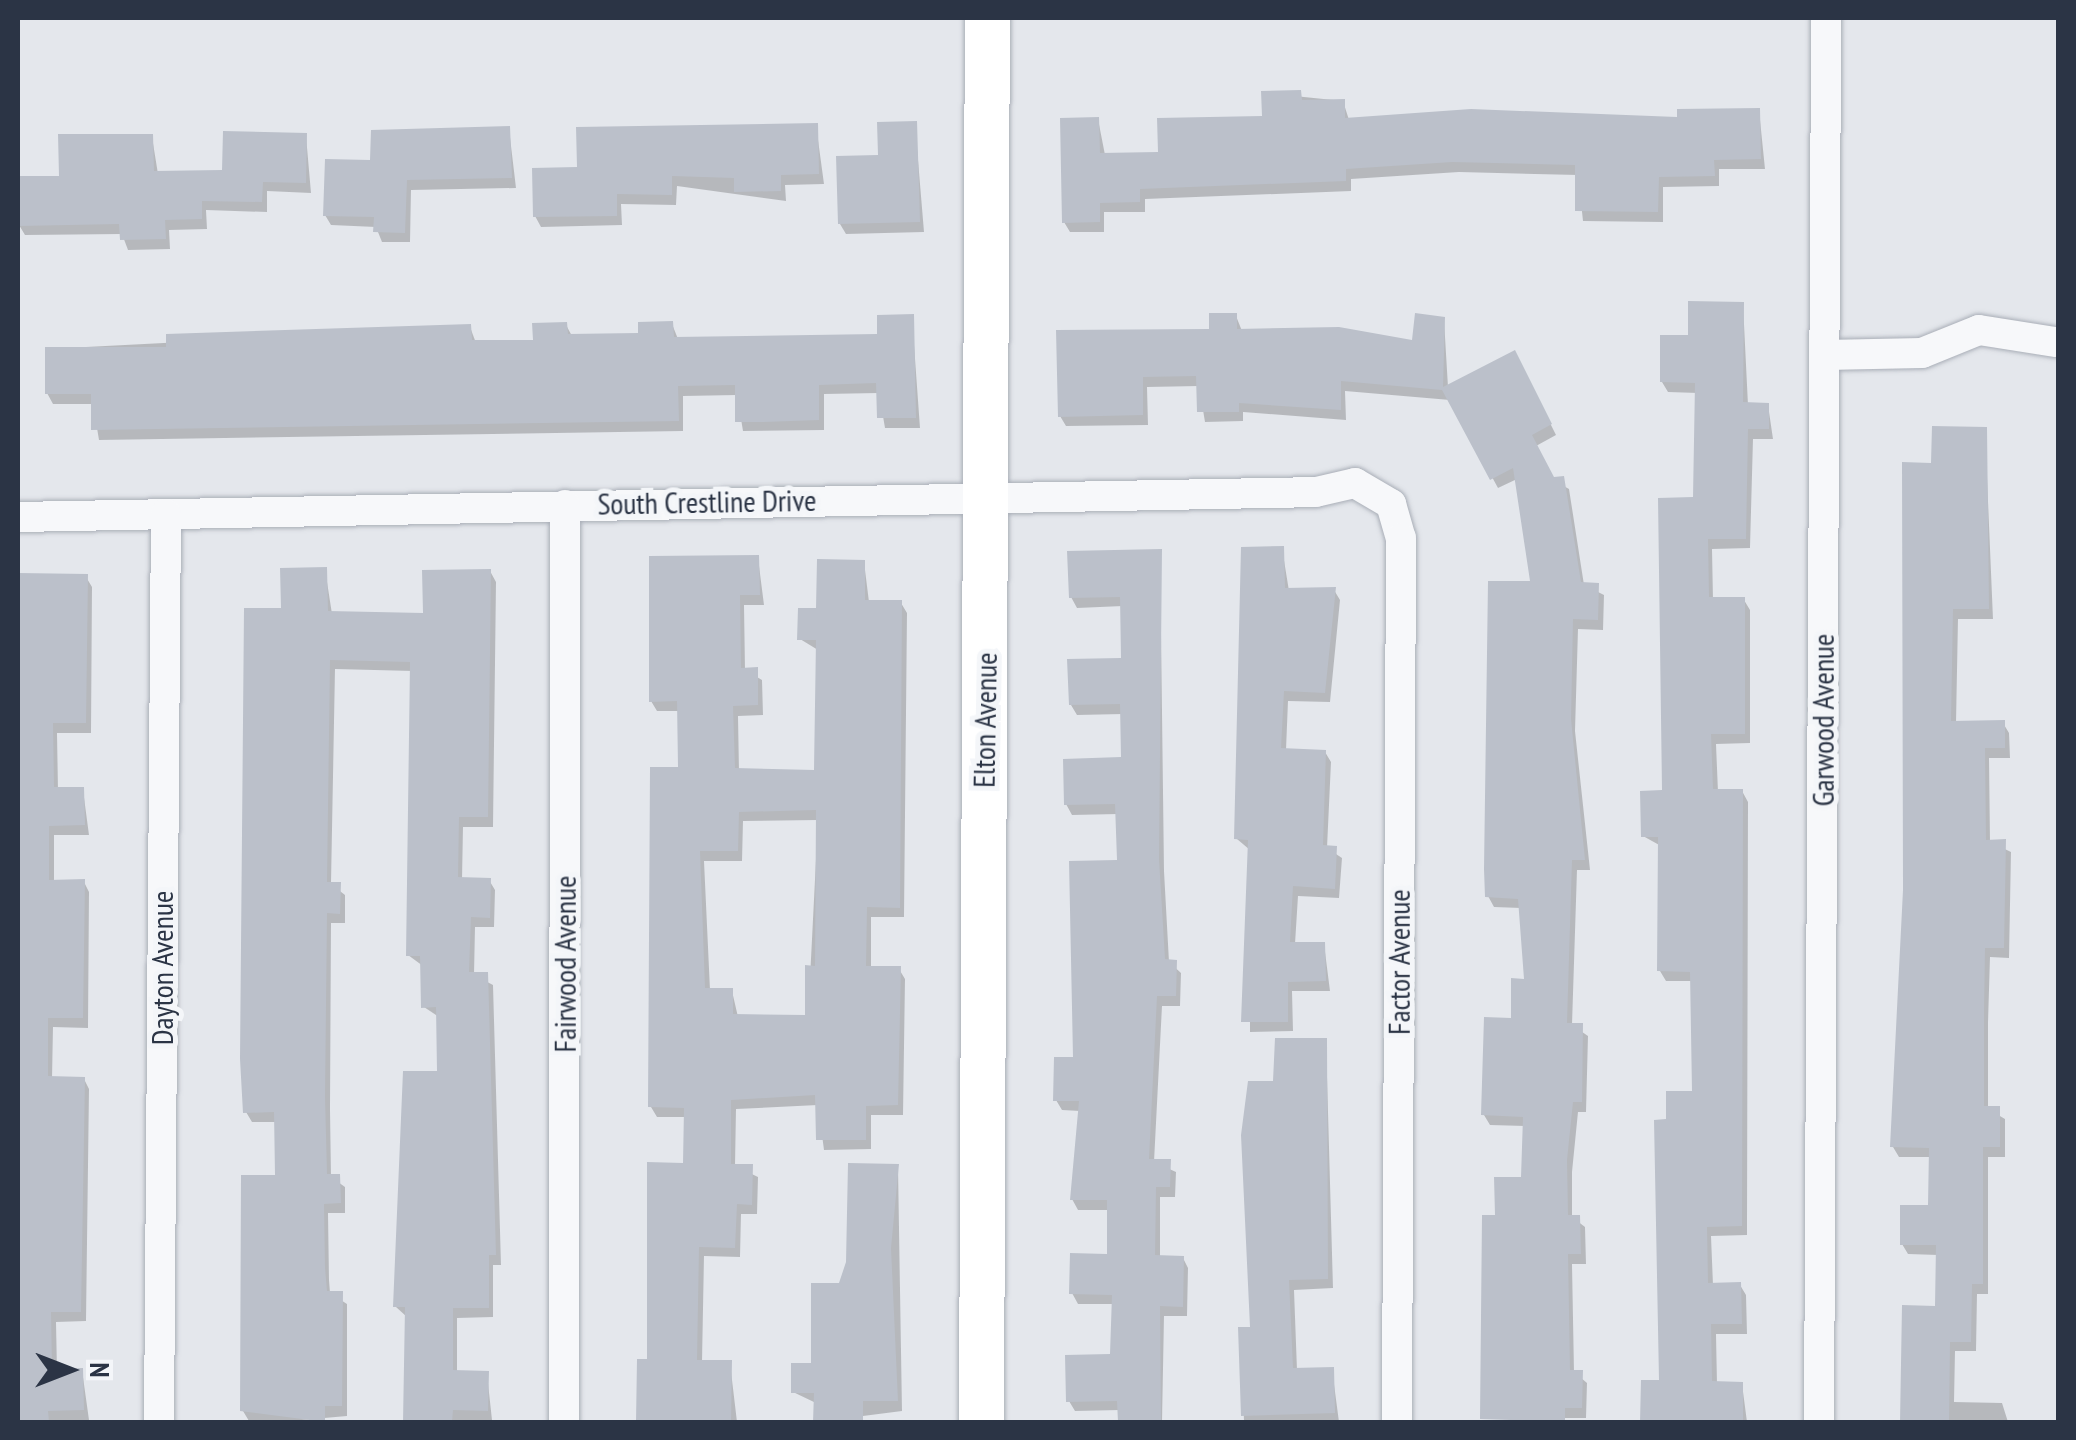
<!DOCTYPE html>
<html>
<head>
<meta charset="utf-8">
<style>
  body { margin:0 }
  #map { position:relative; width:2076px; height:1440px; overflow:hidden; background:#e4e7ec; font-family:"PT Sans Narrow",sans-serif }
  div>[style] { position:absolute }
  .shadow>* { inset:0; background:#0003 }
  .building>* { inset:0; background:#bbc0ca }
  .roads { filter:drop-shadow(0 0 2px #a9aeb7) drop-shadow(0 0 2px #a9aeb7) }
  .street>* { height:30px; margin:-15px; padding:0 15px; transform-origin:15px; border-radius:15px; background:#f7f8fa }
  .secondary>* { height:45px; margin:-22.5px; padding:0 22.5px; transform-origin:22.5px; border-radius:22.5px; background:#fff }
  span { translate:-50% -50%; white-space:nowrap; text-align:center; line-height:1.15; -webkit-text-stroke:10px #f4f6f9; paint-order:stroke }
  .street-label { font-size:30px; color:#2b3445 }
  .frame { position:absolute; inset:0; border:20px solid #2b3445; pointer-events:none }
  .north { position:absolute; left:20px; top:1320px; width:100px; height:100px; -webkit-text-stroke:8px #f4f6f9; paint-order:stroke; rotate:90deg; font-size:28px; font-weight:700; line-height:40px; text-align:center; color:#2b3445 }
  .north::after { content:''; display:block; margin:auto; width:35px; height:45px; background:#2b3445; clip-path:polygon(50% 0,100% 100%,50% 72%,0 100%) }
</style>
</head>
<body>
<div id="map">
  <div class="shadow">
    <i style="clip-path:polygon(1264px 93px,1343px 101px,1349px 120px,1680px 120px,1759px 110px,1765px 169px,1719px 169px,1719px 186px,1663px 187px,1663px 222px,1583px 221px,1578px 175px,1459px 172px,1351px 179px,1351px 191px,1145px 199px,1145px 212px,1104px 212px,1104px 232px,1070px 232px,1064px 222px,1098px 119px,1105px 155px,1160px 154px,1264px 118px)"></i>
    <i style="clip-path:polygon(915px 124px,924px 232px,846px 234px,840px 224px,881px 157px)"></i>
    <i style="clip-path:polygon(816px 125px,824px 184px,785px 185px,786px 201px,677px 186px,676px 205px,621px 204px,622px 225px,541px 227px,535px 216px,580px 169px)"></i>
    <i style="clip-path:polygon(509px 129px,516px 188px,411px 190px,410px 242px,382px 242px,376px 227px,331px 225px,325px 215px)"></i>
    <i style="clip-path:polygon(306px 136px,311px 193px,267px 191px,267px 212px,206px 210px,207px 229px,169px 230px,170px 249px,128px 250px,122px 234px,25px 235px,19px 225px,62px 178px,152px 137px,158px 174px,225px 172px)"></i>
    <i style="clip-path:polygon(1743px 304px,1748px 405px,1768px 405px,1773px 439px,1753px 439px,1750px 548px,1712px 549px,1713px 600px,1744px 600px,1750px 610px,1750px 743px,1716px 744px,1718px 792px,1742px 791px,1748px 802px,1747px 1235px,1711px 1236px,1713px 1285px,1740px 1285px,1746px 1295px,1747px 1334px,1716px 1334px,1717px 1384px,1742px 1384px,1747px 1422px,1643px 1422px,1643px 1383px,1661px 1383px,1669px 1122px,1694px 1093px,1693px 981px,1666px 981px,1660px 971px,1661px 846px,1643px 836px,1665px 793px,1695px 499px,1698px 393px,1668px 392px,1662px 382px,1690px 338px)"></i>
    <i style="clip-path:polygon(1236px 316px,1242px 331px,1414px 343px,1444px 320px,1448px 387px,1520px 363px,1556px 435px,1536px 446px,1553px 480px,1569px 489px,1584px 585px,1604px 595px,1603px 630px,1578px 629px,1575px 731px,1590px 870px,1577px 870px,1572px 1025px,1588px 1036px,1586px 1112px,1578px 1112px,1572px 1172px,1572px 1217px,1585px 1227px,1586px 1264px,1572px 1264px,1574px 1372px,1587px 1383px,1586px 1418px,1483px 1418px,1497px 1217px,1523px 1180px,1525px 1126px,1490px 1125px,1484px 1115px,1526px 981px,1521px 908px,1494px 907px,1488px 896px,1532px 584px,1517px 479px,1498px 488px,1450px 400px,1345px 391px,1346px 420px,1243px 412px,1243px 421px,1205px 422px,1199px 386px,1147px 387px,1148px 425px,1066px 426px,1060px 416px)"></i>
    <i style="clip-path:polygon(912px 317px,920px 428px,885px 428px,879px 393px,824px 394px,824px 430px,743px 431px,737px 395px,683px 396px,683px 431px,99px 440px,93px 404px,53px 404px,47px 393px,47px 349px,470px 327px,476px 343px,535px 342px,566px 325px,572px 336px,641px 336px,672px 324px,678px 339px,880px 336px)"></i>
    <i style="clip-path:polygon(1985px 430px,1993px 619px,1958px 619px,1956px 723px,2003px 723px,2009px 733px,2010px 758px,1989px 758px,1990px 842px,2011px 852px,2009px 958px,1990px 957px,1988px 1023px,1988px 1109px,2005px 1119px,2005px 1157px,1988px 1157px,1988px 1294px,1977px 1294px,1976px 1351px,1955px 1351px,1954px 1402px,2002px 1403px,2008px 1422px,1902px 1422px,1905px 1307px,1937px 1308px,1938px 1255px,1908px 1254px,1902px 1244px,1930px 1208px,1931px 1157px,1899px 1157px,1893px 1147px,1933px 465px)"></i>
    <i style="clip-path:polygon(1282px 548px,1289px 591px,1334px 590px,1340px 600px,1330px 702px,1288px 701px,1286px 750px,1325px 752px,1331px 762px,1327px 848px,1342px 858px,1339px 898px,1298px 896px,1295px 944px,1324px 944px,1330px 991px,1292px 991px,1293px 1031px,1250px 1032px,1250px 850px,1237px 839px)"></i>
    <i style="clip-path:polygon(1160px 551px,1164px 871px,1169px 962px,1181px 973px,1180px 1006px,1162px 1006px,1154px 1162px,1176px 1172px,1175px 1197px,1160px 1197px,1160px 1258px,1183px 1258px,1188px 1268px,1187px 1316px,1164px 1316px,1162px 1422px,1121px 1422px,1120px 1410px,1075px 1411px,1069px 1401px,1112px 1357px,1114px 1304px,1078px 1304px,1072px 1293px,1109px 1256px,1110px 1210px,1078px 1210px,1072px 1199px,1080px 1111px,1062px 1110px,1056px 1100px,1075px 1060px,1119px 863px,1118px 814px,1072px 815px,1066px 804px,1124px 760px,1123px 714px,1077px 715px,1071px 705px,1124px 660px,1123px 606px,1077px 608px,1071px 597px)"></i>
    <i style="clip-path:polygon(evenodd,758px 558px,764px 605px,744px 605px,745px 670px,762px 680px,763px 715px,738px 716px,739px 771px,817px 772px,818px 650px,800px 639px,864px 562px,869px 602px,901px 603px,907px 613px,904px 917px,871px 917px,871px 969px,899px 969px,905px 979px,903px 1115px,871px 1115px,871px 1149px,824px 1150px,818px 1105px,736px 1109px,735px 1166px,758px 1177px,757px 1214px,741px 1214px,740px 1257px,704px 1256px,702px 1362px,730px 1363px,737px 1422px,638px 1422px,639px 1361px,649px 1361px,686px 1165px,687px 1117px,657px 1117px,651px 1107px,681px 770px,679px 711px,657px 711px,651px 701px,758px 558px,818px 820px,808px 1018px,738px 1017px,732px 991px,710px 990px,704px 861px,742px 861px,743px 821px,818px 820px)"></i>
    <i style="clip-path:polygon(325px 569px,332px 614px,426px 616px,490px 571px,496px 582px,493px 827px,463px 827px,462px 880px,489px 880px,495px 890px,494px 927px,475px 927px,474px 975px,493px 985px,501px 1265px,493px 1265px,493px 1317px,457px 1318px,457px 1373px,487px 1374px,492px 1420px,405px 1422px,407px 1317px,396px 1307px,440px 1074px,439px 1017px,424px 1007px,423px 966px,408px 955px,413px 671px,335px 669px,331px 884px,345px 895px,345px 923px,331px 923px,330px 1109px,331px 1177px,345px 1187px,345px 1213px,328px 1213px,329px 1280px,330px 1293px,347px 1304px,347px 1416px,279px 1422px,249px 1421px,243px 1411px,278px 1177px,277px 1122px,252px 1122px,246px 1112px,284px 610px)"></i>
    <i style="clip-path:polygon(18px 575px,86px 577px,92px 587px,91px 733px,57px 733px,58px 790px,83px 790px,89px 835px,54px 835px,54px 882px,84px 882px,89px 892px,88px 1028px,53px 1027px,52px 1079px,84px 1079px,89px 1089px,86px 1321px,56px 1322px,57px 1371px,82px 1370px,89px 1420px,53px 1422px,18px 1422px)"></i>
    <i style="clip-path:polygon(1326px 1041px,1333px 1288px,1294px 1290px,1297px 1370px,1332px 1369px,1339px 1422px,1244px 1422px,1241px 1330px,1253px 1329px,1276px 1084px)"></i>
    <i style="clip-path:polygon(898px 1167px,902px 1411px,816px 1422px,816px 1403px,793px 1392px,814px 1366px)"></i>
  </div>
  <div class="building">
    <i style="clip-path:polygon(1301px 90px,1302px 100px,1345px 99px,1345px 118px,1471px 109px,1677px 117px,1677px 109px,1760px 108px,1761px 159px,1714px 160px,1715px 176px,1659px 177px,1658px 212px,1575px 211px,1575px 165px,1452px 162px,1346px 169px,1346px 181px,1140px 189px,1140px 202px,1100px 203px,1100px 222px,1062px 223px,1060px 118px,1099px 117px,1100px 153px,1158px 152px,1157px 118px,1262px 116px,1261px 91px)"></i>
    <i style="clip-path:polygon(917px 121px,920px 222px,838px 224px,836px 156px,878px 155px,877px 122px)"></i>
    <i style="clip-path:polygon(818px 123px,819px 174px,781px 175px,781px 191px,734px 192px,734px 178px,672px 176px,672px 195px,617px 194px,617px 216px,533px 217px,532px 168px,577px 167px,576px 127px)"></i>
    <i style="clip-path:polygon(510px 126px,512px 178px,407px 180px,405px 233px,373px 232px,374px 217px,323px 216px,325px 159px,370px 160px,371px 130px)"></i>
    <i style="clip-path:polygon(223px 131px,307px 133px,306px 183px,263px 182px,262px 202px,202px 201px,202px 219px,165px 220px,166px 239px,120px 240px,119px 224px,18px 226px,18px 176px,59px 176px,58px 134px,153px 134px,154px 171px,222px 170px)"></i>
    <i style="clip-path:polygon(1688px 301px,1744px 302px,1743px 402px,1769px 403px,1769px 429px,1748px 429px,1746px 539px,1708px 539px,1709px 597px,1745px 597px,1745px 734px,1711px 734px,1713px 789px,1743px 789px,1742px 1226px,1707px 1227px,1708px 1283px,1741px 1282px,1742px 1324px,1711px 1324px,1712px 1381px,1743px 1382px,1743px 1422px,1640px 1422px,1641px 1380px,1659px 1380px,1654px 1120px,1666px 1119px,1666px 1091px,1692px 1091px,1690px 972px,1657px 971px,1658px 837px,1641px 837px,1640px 791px,1662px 790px,1658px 498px,1693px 497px,1695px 383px,1660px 382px,1660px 335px,1688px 335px)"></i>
    <i style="clip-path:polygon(1209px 313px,1237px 313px,1237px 329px,1339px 327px,1412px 340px,1415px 313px,1445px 317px,1443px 387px,1515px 350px,1552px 424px,1532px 435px,1554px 477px,1564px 476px,1581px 582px,1599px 583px,1598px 620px,1573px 619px,1571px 719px,1585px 860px,1572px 860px,1567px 1023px,1583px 1023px,1582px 1102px,1573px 1102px,1567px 1160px,1568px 1215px,1580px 1215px,1581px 1254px,1568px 1254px,1570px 1370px,1583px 1370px,1582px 1408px,1565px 1408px,1565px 1422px,1480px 1419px,1482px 1215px,1495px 1215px,1494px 1177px,1521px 1177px,1523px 1117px,1481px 1115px,1484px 1017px,1511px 1018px,1511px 978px,1524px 979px,1518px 899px,1485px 897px,1484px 869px,1488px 581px,1530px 581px,1513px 468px,1490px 480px,1442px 390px,1341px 381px,1341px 410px,1239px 403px,1239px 412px,1197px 412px,1196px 376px,1143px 377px,1143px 415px,1058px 417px,1056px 330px,1209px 329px)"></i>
    <i style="clip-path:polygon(914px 314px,916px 418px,877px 418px,876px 383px,819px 385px,819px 420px,763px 422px,735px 422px,735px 385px,678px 386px,679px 421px,91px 430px,91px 394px,45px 394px,45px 347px,166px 347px,166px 334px,471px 324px,472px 340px,533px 340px,532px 323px,567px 322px,568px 334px,638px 333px,638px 322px,673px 321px,674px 337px,877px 334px,877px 315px)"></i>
    <i style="clip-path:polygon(1932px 426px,1987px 427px,1989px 609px,1953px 609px,1951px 721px,2005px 720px,2005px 748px,1985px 748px,1986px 840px,2006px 839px,2004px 948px,1985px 948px,1984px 1011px,1984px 1106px,2000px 1106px,2000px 1147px,1983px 1147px,1983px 1284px,1972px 1284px,1971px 1342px,1950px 1342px,1949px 1422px,1900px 1422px,1902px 1305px,1935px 1306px,1936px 1245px,1900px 1245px,1900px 1205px,1928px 1205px,1929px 1148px,1890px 1147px,1903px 890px,1902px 462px,1931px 463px)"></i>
    <i style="clip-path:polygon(1284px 546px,1285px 588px,1336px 587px,1325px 693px,1284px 691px,1281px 748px,1326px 750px,1323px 845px,1337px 846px,1335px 889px,1293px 886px,1290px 942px,1325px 942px,1326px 981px,1288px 982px,1288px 1022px,1241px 1022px,1248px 840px,1234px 839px,1241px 547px)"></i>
    <i style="clip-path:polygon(1162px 549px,1159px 859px,1165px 959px,1177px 960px,1176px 996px,1157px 996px,1149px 1159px,1171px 1159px,1170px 1187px,1156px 1187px,1155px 1255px,1184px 1256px,1183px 1307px,1160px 1306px,1161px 1422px,1118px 1422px,1117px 1401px,1066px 1402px,1065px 1355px,1110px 1354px,1112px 1295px,1069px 1294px,1070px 1253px,1107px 1254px,1107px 1200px,1070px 1200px,1079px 1101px,1053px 1101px,1054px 1057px,1073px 1057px,1069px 861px,1117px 860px,1115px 804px,1064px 805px,1063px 759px,1121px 757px,1120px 704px,1069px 705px,1067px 659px,1121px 658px,1120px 597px,1069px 598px,1067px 551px)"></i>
    <i style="clip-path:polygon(evenodd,759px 555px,760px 595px,740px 595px,741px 668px,758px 667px,758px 705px,733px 706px,735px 768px,814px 770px,816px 640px,797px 640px,798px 608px,816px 608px,817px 559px,865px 560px,865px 600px,902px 600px,900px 908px,867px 907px,866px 966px,901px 966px,898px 1105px,866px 1106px,866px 1140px,816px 1140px,815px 1095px,731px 1100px,731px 1164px,753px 1164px,752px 1205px,737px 1204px,735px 1248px,699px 1247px,697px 1360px,732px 1360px,731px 1422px,636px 1422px,637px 1359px,647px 1359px,647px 1162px,683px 1163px,684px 1108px,648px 1107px,650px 767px,678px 767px,677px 701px,649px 702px,649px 556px,759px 555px,816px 810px,815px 966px,805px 965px,805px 1015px,733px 1014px,733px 988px,705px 988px,700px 851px,738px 851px,739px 812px,816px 810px)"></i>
    <i style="clip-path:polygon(327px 567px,328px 611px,423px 613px,422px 570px,491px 569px,488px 817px,459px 817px,458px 877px,491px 878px,490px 918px,471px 917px,469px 972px,488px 972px,496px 1255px,489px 1255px,489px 1308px,453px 1308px,453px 1370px,489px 1371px,488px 1411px,453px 1410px,452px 1422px,403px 1422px,405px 1307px,393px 1307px,403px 1071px,437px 1071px,436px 1007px,421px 1008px,420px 956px,406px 956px,410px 662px,330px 660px,327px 882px,341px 882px,340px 914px,327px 913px,325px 1097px,327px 1174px,340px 1174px,341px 1203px,324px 1204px,325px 1268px,327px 1291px,343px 1291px,342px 1406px,325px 1406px,325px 1422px,240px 1411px,241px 1175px,275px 1175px,274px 1112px,243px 1113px,240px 1059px,244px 608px,281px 608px,280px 568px)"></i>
    <i style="clip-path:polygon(18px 573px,88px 574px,86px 723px,53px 723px,54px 787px,84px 787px,85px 825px,49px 826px,49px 880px,85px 879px,83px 1018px,48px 1018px,48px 1076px,85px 1077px,81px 1312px,51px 1312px,52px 1369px,83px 1368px,84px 1410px,48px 1411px,49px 1422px,18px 1422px)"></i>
    <i style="clip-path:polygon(1275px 1038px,1327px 1038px,1328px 1279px,1289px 1280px,1293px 1368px,1334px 1367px,1335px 1413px,1241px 1416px,1238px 1327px,1250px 1327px,1241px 1135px,1248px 1081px,1273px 1081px)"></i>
    <i style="clip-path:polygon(848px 1163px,899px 1164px,891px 1248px,898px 1401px,863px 1401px,863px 1422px,813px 1422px,814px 1393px,791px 1393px,791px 1363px,811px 1363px,811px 1283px,839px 1283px,846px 1262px)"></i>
  </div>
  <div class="roads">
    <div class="street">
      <i style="left:1825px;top:355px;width:97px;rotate:-1.2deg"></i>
      <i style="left:1922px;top:353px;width:61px;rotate:-22deg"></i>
      <i style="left:1979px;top:330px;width:77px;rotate:9deg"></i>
      <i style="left:18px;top:517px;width:1298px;rotate:-1.1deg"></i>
      <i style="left:1316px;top:492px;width:40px;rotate:-13deg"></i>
      <i style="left:1355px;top:483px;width:42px;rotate:30.3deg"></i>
      <i style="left:1391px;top:504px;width:35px;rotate:74deg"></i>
      <i style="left:1401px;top:538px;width:884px;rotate:90.26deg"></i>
      <i style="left:159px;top:1422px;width:908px;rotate:-89.56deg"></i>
      <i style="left:564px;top:1422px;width:917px;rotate:-89.94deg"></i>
      <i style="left:1819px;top:1422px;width:1404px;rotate:-89.71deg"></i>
    </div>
    <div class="secondary">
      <i style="left:981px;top:1422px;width:1404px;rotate:-89.76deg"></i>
    </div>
  </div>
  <div class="street-label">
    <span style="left:707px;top:502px;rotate:-1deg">South Crestline Drive</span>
    <span style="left:985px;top:720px;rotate:-89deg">Elton Avenue</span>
    <span style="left:1823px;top:720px;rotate:-90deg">Garwood Avenue</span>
    <span style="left:1399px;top:962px;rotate:-90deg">Factor Avenue</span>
    <span style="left:565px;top:964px;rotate:-90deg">Fairwood Avenue</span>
    <span style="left:162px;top:968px;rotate:-90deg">Dayton Avenue</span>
  </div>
  <div class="frame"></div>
  <div class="north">N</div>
</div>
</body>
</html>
